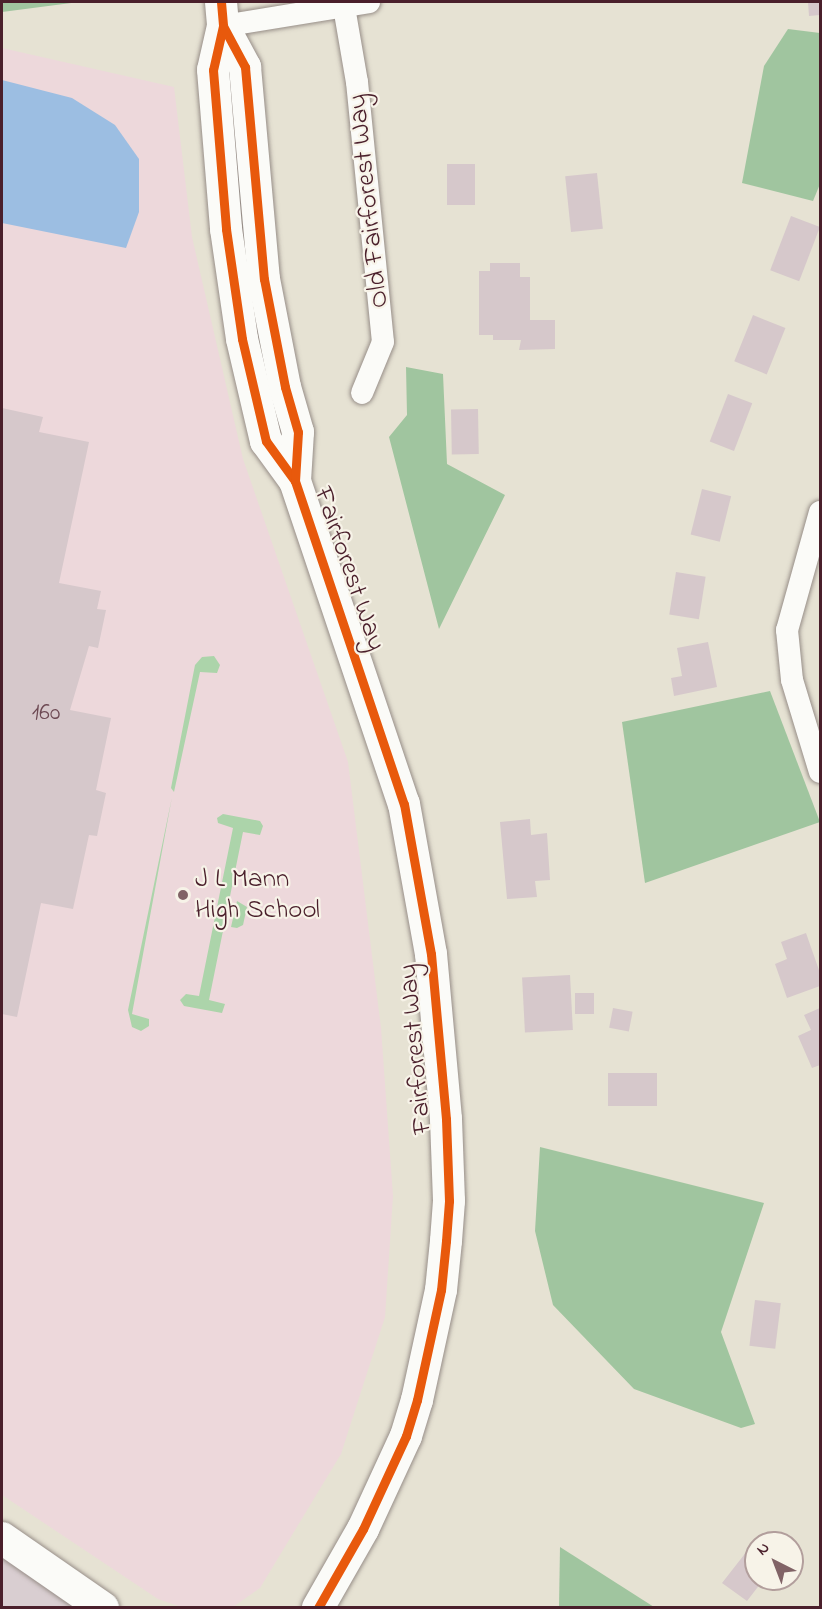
<!DOCTYPE html>
<html>
<head>
<meta charset="utf-8">
<style>
  body { margin:0 }
  #map { position:relative; width:822px; height:1609px; overflow:hidden; background:#e6e2d3; font-family:"Indie Flower",sans-serif }
  div>[style] { position:absolute }
  .built>* { inset:0; background:#edd8db }
  .industrial>* { inset:0; background:#d9ced1 }
  .green>* { inset:0; background:#acd4aa }
  .forest>* { inset:0; background:#a0c59f }
  .water>* { inset:0; background:#9cbee2 }
  .building>* { inset:0; background:#d6c8cb; transform-origin:0 0 }
  .roads { filter:drop-shadow(0 0 2px #978e88) drop-shadow(0 0 2px #978e88) }
  .street>* { height:22px; margin:-11px; padding:0 11px; transform-origin:11px; border-radius:11px; background:#fbfbf8 }
  .secondary>* { height:32px; margin:-16px; padding:0 16px; transform-origin:16px; border-radius:16px; background:#fbfbf8 }
  .cycleway>* { height:9px; margin:-4.5px; padding:0 4.5px; transform-origin:4.5px; border-radius:4.5px; background:#e8590c }
  .dots>* { width:16px; height:16px; translate:-50% -50%; box-sizing:border-box; border:3px solid #f7f3e8; border-radius:50% }
  span { translate:-50% -50%; white-space:nowrap; text-align:center; line-height:1.15; -webkit-text-stroke:4.5px #f7f3e8; paint-order:stroke }
  .number-label { font-size:24px; color:#6d4953 }
  .number-label span { -webkit-text-stroke-width:0 }
  .street-label { font-size:27px; color:#4a1f2b }
  .poi-label { font-size:27px; color:#4a1f2b }
  .left { translate:0 -50%; text-align:left }
  .frame { position:absolute; inset:0; border:3px solid #4a1f2b; pointer-events:none }
  .north { position:absolute; left:744px; top:1531px; width:60px; height:60px; box-sizing:border-box; background:#f7f3e8; border:2px solid #b29e9c; border-radius:50%; rotate:318deg; font-size:16px; font-weight:700; line-height:24px; text-align:center; color:#4a1f2b }
  .north::after { content:''; display:block; margin:auto; width:21px; height:27px; background:#816366; clip-path:polygon(50% 0,100% 100%,50% 72%,0 100%) }
</style>
</head>
<body>
<div id="map">
  <div class="built">
    <i style="clip-path:polygon(2px 48px,174px 87px,192px 237px,243px 459px,348px 762px,381px 1028px,393px 1196px,385px 1317px,341px 1454px,260px 1588px,233px 1607px,181px 1607px,158px 1599px,2px 1495px)"></i>
  </div>
  <div class="industrial">
    <i style="clip-path:polygon(2px 1556px,77px 1607px,2px 1607px)"></i>
  </div>
  <div class="green">
    <i style="clip-path:polygon(214px 656px,220px 665px,217px 673px,200px 672px,174px 792px,171px 788px,195px 665px,202px 657px)"></i>
    <i style="clip-path:polygon(172px 797px,132px 1014px,149px 1019px,149px 1026px,141px 1031px,132px 1027px,128px 1010px)"></i>
    <i style="clip-path:polygon(223px 814px,260px 821px,263px 826px,260px 835px,243px 832px,209px 1000px,225px 1004px,222px 1013px,184px 1006px,180px 1000px,186px 994px,199px 996px,233px 828px,218px 823px,217px 818px)"></i>
    <i style="clip-path:polygon(237px 901px,247px 907px,243px 925px,237px 928px,231px 927px)"></i>
  </div>
  <div class="forest">
    <i style="clip-path:polygon(2px 2px,79px 2px,2px 12px)"></i>
    <i style="clip-path:polygon(788px 29px,820px 33px,820px 184px,813px 201px,742px 183px,764px 66px)"></i>
    <i style="clip-path:polygon(406px 367px,443px 374px,447px 464px,505px 495px,439px 629px,389px 437px,407px 415px)"></i>
    <i style="clip-path:polygon(770px 691px,820px 822px,645px 883px,622px 722px)"></i>
    <i style="clip-path:polygon(540px 1147px,764px 1203px,721px 1332px,755px 1424px,741px 1428px,634px 1389px,553px 1305px,535px 1231px)"></i>
    <i style="clip-path:polygon(560px 1547px,654px 1607px,559px 1607px)"></i>
  </div>
  <div class="water">
    <i style="clip-path:polygon(2px 80px,72px 98px,115px 125px,139px 159px,139px 212px,126px 248px,2px 223px)"></i>
  </div>
  <div class="building">
    <i style="clip-path:polygon(808px 2px,820px 2px,820px 15px,809px 16px)"></i>
    <i style="left:447px;top:164px;width:28px;height:41px"></i>
    <i style="left:597px;top:173px;width:56px;height:32px;rotate:84deg"></i>
    <i style="left:791px;top:216px;width:31px;height:58px;rotate:21deg"></i>
    <i style="clip-path:polygon(490px 263px,520px 263px,520px 277px,530px 277px,530px 320px,555px 320px,555px 349px,519px 350px,521px 340px,493px 340px,493px 335px,479px 335px,479px 271px,490px 271px)"></i>
    <i style="left:753px;top:315px;width:35px;height:50px;rotate:22deg"></i>
    <i style="left:728px;top:394px;width:26px;height:51px;rotate:21deg"></i>
    <i style="clip-path:polygon(2px 408px,43px 417px,39px 432px,89px 442px,59px 583px,101px 591px,97px 609px,106px 610px,98px 648px,89px 646px,70px 710px,111px 718px,96px 790px,106px 793px,97px 836px,89px 835px,73px 909px,41px 903px,17px 1017px,2px 1014px)"></i>
    <i style="left:478px;top:409px;width:45px;height:27px;rotate:89deg"></i>
    <i style="left:702px;top:489px;width:30px;height:47px;rotate:14deg"></i>
    <i style="left:676px;top:572px;width:30px;height:43px;rotate:9deg"></i>
    <i style="clip-path:polygon(708px 642px,717px 687px,674px 696px,671px 678px,682px 676px,677px 648px)"></i>
    <i style="clip-path:polygon(530px 819px,531px 835px,547px 833px,550px 880px,535px 881px,537px 897px,507px 899px,500px 822px)"></i>
    <i style="clip-path:polygon(806px 933px,820px 973px,820px 986px,787px 998px,775px 964px,787px 959px,781px 942px)"></i>
    <i style="left:570px;top:975px;width:55px;height:48px;rotate:87deg"></i>
    <i style="left:594px;top:993px;width:21px;height:19px;rotate:90deg"></i>
    <i style="left:613px;top:1008px;width:20px;height:20px;rotate:11deg"></i>
    <i style="clip-path:polygon(820px 1008px,820px 1065px,812px 1068px,798px 1036px,811px 1030px,804px 1015px)"></i>
    <i style="left:608px;top:1073px;width:49px;height:33px"></i>
    <i style="left:755px;top:1300px;width:26px;height:46px;rotate:7deg"></i>
    <i style="clip-path:polygon(758px 1537px,766px 1543px,756px 1543px,756px 1579px,764px 1579px,747px 1601px,722px 1583px)"></i>
  </div>
  <div class="roads">
    <div class="street">
      <i style="left:344px;top:7px;width:76px;rotate:80.2deg"></i>
      <i style="left:357px;top:82px;width:261px;rotate:84.3deg"></i>
      <i style="left:383px;top:342px;width:55px;rotate:112.4deg"></i>
      <i style="left:223px;top:26px;width:148px;rotate:-9.3deg"></i>
      <i style="left:820px;top:512px;width:123px;rotate:105.6deg"></i>
      <i style="left:787px;top:630px;width:50px;rotate:84.3deg"></i>
      <i style="left:792px;top:680px;width:96px;rotate:73.1deg"></i>
    </div>
    <div class="secondary">
      <i style="left:221px;top:2px;width:24px;rotate:85deg"></i>
      <i style="left:223px;top:26px;width:45px;rotate:102.8deg"></i>
      <i style="left:213px;top:70px;width:160px;rotate:85.3deg"></i>
      <i style="left:226px;top:229px;width:111px;rotate:81.7deg"></i>
      <i style="left:242px;top:339px;width:105px;rotate:76.8deg"></i>
      <i style="left:266px;top:441px;width:49px;rotate:54.1deg"></i>
      <i style="left:295px;top:481px;width:341px;rotate:71.4deg"></i>
      <i style="left:404px;top:804px;width:152px;rotate:79.8deg"></i>
      <i style="left:431px;top:954px;width:166px;rotate:84.8deg"></i>
      <i style="left:446px;top:1119px;width:82px;rotate:87.9deg"></i>
      <i style="left:449px;top:1201px;width:40px;rotate:94.3deg"></i>
      <i style="left:446px;top:1241px;width:49px;rotate:95.8deg"></i>
      <i style="left:441px;top:1290px;width:113px;rotate:102.3deg"></i>
      <i style="left:417px;top:1400px;width:38px;rotate:107deg"></i>
      <i style="left:406px;top:1436px;width:102px;rotate:114.8deg"></i>
      <i style="left:363px;top:1529px;width:91px;rotate:119.7deg"></i>
      <i style="left:223px;top:26px;width:47px;rotate:61.8deg"></i>
      <i style="left:245px;top:67px;width:213px;rotate:84.9deg"></i>
      <i style="left:264px;top:279px;width:110px;rotate:79deg"></i>
      <i style="left:285px;top:387px;width:47px;rotate:73.9deg"></i>
      <i style="left:298px;top:432px;width:49px;rotate:93.5deg"></i>
      <i style="left:2px;top:1538px;width:123px;rotate:34.7deg"></i>
    </div>
  </div>
  <div class="cycleway">
    <i style="left:221px;top:2px;width:24px;rotate:85deg"></i>
    <i style="left:223px;top:26px;width:45px;rotate:102.8deg"></i>
    <i style="left:213px;top:70px;width:160px;rotate:85.3deg"></i>
    <i style="left:226px;top:229px;width:111px;rotate:81.7deg"></i>
    <i style="left:242px;top:339px;width:105px;rotate:76.8deg"></i>
    <i style="left:266px;top:441px;width:49px;rotate:54.1deg"></i>
    <i style="left:295px;top:481px;width:341px;rotate:71.4deg"></i>
    <i style="left:404px;top:804px;width:152px;rotate:79.8deg"></i>
    <i style="left:431px;top:954px;width:166px;rotate:84.8deg"></i>
    <i style="left:446px;top:1119px;width:82px;rotate:87.9deg"></i>
    <i style="left:449px;top:1201px;width:40px;rotate:94.3deg"></i>
    <i style="left:446px;top:1241px;width:49px;rotate:95.8deg"></i>
    <i style="left:441px;top:1290px;width:113px;rotate:102.3deg"></i>
    <i style="left:417px;top:1400px;width:38px;rotate:107deg"></i>
    <i style="left:406px;top:1436px;width:102px;rotate:114.8deg"></i>
    <i style="left:363px;top:1529px;width:91px;rotate:119.7deg"></i>
    <i style="left:223px;top:26px;width:47px;rotate:61.8deg"></i>
    <i style="left:245px;top:67px;width:213px;rotate:84.9deg"></i>
    <i style="left:264px;top:279px;width:110px;rotate:79deg"></i>
    <i style="left:285px;top:387px;width:47px;rotate:73.9deg"></i>
    <i style="left:298px;top:432px;width:49px;rotate:93.5deg"></i>
  </div>
  <div class="dots">
    <i style="left:183px;top:895px;background:#816366"></i>
  </div>
  <div class="number-label">
    <span style="left:46px;top:714px">160</span>
  </div>
  <div class="street-label">
    <span style="left:369px;top:201px;rotate:-96deg">Old Fairforest Way</span>
    <span style="left:349px;top:569px;rotate:71deg">Fairforest Way</span>
    <span style="left:416px;top:1049px;rotate:-95deg">Fairforest Way</span>
  </div>
  <div class="poi-label">
    <span class="left" style="left:195px;top:895px">J L Mann<br>High School</span>
  </div>
  <div class="frame"></div>
  <div class="north">N</div>
</div>
</body>
</html>
